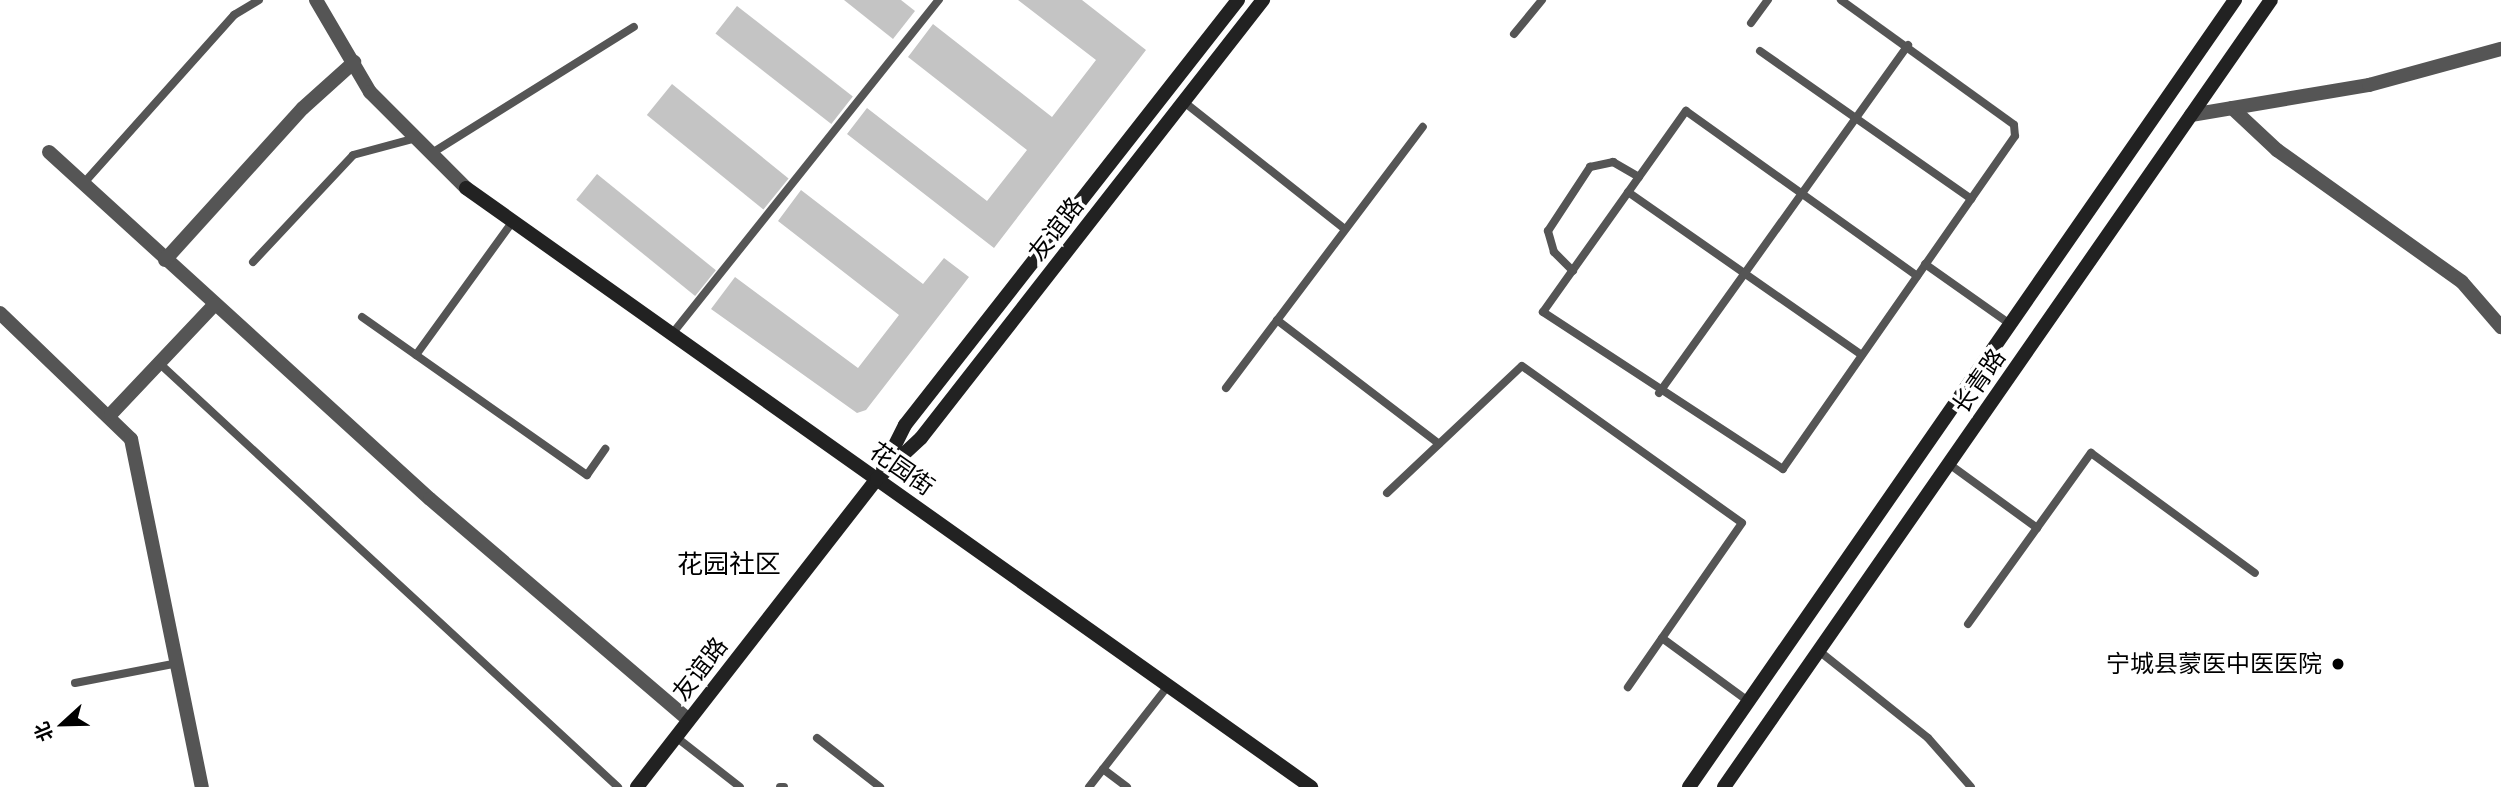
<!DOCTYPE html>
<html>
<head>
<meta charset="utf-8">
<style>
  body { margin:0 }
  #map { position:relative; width:2501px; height:787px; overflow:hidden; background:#fff; font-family:"IBM Plex Sans","Noto Sans SC",sans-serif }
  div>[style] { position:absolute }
  .building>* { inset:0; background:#c4c4c4; transform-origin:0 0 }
  .lane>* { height:8px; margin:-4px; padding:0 4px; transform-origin:4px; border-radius:4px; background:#555 }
  .street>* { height:14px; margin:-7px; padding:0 7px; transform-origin:7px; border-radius:7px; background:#555 }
  .secondary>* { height:14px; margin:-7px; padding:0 7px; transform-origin:7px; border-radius:7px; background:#222 }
  .dots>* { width:19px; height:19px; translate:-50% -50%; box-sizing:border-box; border:4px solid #fff; border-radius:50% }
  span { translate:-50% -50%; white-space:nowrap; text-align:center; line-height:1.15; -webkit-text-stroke:7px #fff; paint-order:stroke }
  .street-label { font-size:24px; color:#000 }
  .poi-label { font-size:24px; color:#000 }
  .right { translate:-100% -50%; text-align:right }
  .neighbourhood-label { font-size:26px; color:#000 }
  .north { position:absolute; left:28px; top:689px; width:70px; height:70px; -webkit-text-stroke:5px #fff; paint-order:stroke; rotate:248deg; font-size:19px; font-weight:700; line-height:28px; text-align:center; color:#000 }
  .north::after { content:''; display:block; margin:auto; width:24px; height:32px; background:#000; clip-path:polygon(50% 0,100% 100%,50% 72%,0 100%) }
</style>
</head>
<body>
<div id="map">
  <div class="building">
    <i style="clip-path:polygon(844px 0,901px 0,915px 11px,893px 39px)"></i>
    <i style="clip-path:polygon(1018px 0,1082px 0,1146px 50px,994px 248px,847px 134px,867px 108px,987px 201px,1027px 150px,908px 57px,933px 24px,1052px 117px,1096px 60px)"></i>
    <i style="left:737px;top:6px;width:147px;height:35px;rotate:38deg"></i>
    <i style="left:672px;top:84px;width:150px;height:40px;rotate:39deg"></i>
    <i style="left:597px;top:174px;width:153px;height:33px;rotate:39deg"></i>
    <i style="clip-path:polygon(801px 190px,923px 284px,944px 258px,969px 277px,866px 410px,857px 413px,711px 309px,735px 277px,858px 368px,899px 315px,778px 221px)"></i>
  </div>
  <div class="lane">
    <i style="left:1841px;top:0;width:213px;rotate:35.8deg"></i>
    <i style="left:2014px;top:125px;width:11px;rotate:85deg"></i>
    <i style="left:2015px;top:136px;width:406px;rotate:124.9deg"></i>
    <i style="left:1783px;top:469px;width:287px;rotate:-146.8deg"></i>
    <i style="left:1543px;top:312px;width:247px;rotate:-54.6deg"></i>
    <i style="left:1686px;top:111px;width:284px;rotate:35.5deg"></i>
    <i style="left:1751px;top:23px;width:29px;rotate:-54deg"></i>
    <i style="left:1514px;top:34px;width:44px;rotate:-50.5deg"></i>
    <i style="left:1760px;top:51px;width:258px;rotate:35deg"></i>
    <i style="left:1184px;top:102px;width:205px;rotate:38.3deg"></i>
    <i style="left:432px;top:153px;width:238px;rotate:-32deg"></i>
    <i style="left:83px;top:184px;width:227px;rotate:-48.2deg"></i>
    <i style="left:234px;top:15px;width:29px;rotate:-31deg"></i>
    <i style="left:1628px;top:192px;width:285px;rotate:34.9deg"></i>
    <i style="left:253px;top:262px;width:146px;rotate:-46.9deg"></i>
    <i style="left:353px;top:155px;width:65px;rotate:-15.1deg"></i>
    <i style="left:1925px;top:264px;width:104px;rotate:35.2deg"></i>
    <i style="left:1573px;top:271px;width:27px;rotate:-135deg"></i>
    <i style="left:1554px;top:252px;width:22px;rotate:-106deg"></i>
    <i style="left:1548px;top:231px;width:77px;rotate:-56.7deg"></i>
    <i style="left:1590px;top:167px;width:24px;rotate:-12deg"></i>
    <i style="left:1613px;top:162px;width:30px;rotate:30deg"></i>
    <i style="left:362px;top:317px;width:275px;rotate:35.1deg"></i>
    <i style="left:587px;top:475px;width:32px;rotate:-55deg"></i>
    <i style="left:1277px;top:320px;width:204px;rotate:37.4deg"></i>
    <i style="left:672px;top:334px;width:428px;rotate:-51.4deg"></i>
    <i style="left:416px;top:355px;width:165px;rotate:-54.1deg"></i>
    <i style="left:159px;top:363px;width:625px;rotate:42.73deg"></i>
    <i style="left:1226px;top:388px;width:327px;rotate:-53deg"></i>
    <i style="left:1659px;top:393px;width:428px;rotate:-54.4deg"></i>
    <i style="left:1949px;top:464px;width:109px;rotate:36deg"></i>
    <i style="left:1387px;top:493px;width:185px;rotate:-43.3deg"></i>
    <i style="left:1522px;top:366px;width:270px;rotate:35.5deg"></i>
    <i style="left:1742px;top:523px;width:200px;rotate:124.8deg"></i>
    <i style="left:1968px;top:624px;width:211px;rotate:-54.3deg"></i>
    <i style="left:2091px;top:453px;width:203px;rotate:36.2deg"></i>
    <i style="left:1662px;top:638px;width:107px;rotate:36.2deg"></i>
    <i style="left:1819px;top:651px;width:139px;rotate:38.6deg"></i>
    <i style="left:1928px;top:738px;width:65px;rotate:48.7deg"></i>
    <i style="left:75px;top:683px;width:105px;rotate:-11deg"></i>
    <i style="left:676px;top:737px;width:81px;rotate:38deg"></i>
    <i style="left:817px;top:738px;width:80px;rotate:37.9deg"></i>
    <i style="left:1103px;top:769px;width:30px;rotate:37deg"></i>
    <i style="left:780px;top:787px;width:4px"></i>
    <i style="left:1089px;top:787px;width:128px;rotate:-52deg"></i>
  </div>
  <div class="street">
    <i style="left:316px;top:0;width:107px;rotate:59.6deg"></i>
    <i style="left:370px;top:92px;width:136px;rotate:45deg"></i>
    <i style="left:2232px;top:108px;width:62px;rotate:43deg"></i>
    <i style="left:2277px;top:150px;width:227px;rotate:35.5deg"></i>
    <i style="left:2462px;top:282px;width:60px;rotate:49.1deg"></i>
    <i style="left:2191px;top:115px;width:181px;rotate:-9.6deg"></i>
    <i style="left:2369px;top:85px;width:137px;rotate:-15.3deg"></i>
    <i style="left:49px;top:152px;width:515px;rotate:42.33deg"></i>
    <i style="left:430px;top:499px;width:340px;rotate:40.5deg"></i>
    <i style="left:165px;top:260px;width:205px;rotate:-47.8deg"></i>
    <i style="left:303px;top:108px;width:69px;rotate:-42deg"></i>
    <i style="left:0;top:313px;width:182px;rotate:43.9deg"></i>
    <i style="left:131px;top:439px;width:355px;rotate:78.5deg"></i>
    <i style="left:111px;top:414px;width:150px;rotate:-46.6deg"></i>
  </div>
  <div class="secondary">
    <i style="left:466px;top:188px;width:1036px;rotate:35.33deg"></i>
    <i style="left:883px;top:469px;width:49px;rotate:-63.4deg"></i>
    <i style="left:905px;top:425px;width:540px;rotate:-51.92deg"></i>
    <i style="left:637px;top:787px;width:390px;rotate:-52.1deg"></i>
    <i style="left:877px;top:479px;width:60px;rotate:-43deg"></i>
    <i style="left:921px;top:438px;width:556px;rotate:-52.02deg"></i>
    <i style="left:1689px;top:787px;width:958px;rotate:-55.25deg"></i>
    <i style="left:1724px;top:787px;width:958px;rotate:-55.2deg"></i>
  </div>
  <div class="dots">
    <i style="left:2338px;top:664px;background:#000"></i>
  </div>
  <div class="street-label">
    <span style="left:1056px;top:229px;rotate:-52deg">友谊路</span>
    <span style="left:1979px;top:381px;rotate:-55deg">长青路</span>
    <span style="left:902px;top:469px;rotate:35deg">花园街</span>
    <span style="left:700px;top:669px;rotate:-52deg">友谊路</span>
  </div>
  <div class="poi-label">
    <span class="right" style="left:2322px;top:664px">宁城县蒙医中医医院</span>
  </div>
  <div class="neighbourhood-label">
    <span style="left:729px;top:564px">花园社区</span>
  </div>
  <div class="north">北</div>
</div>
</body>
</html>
